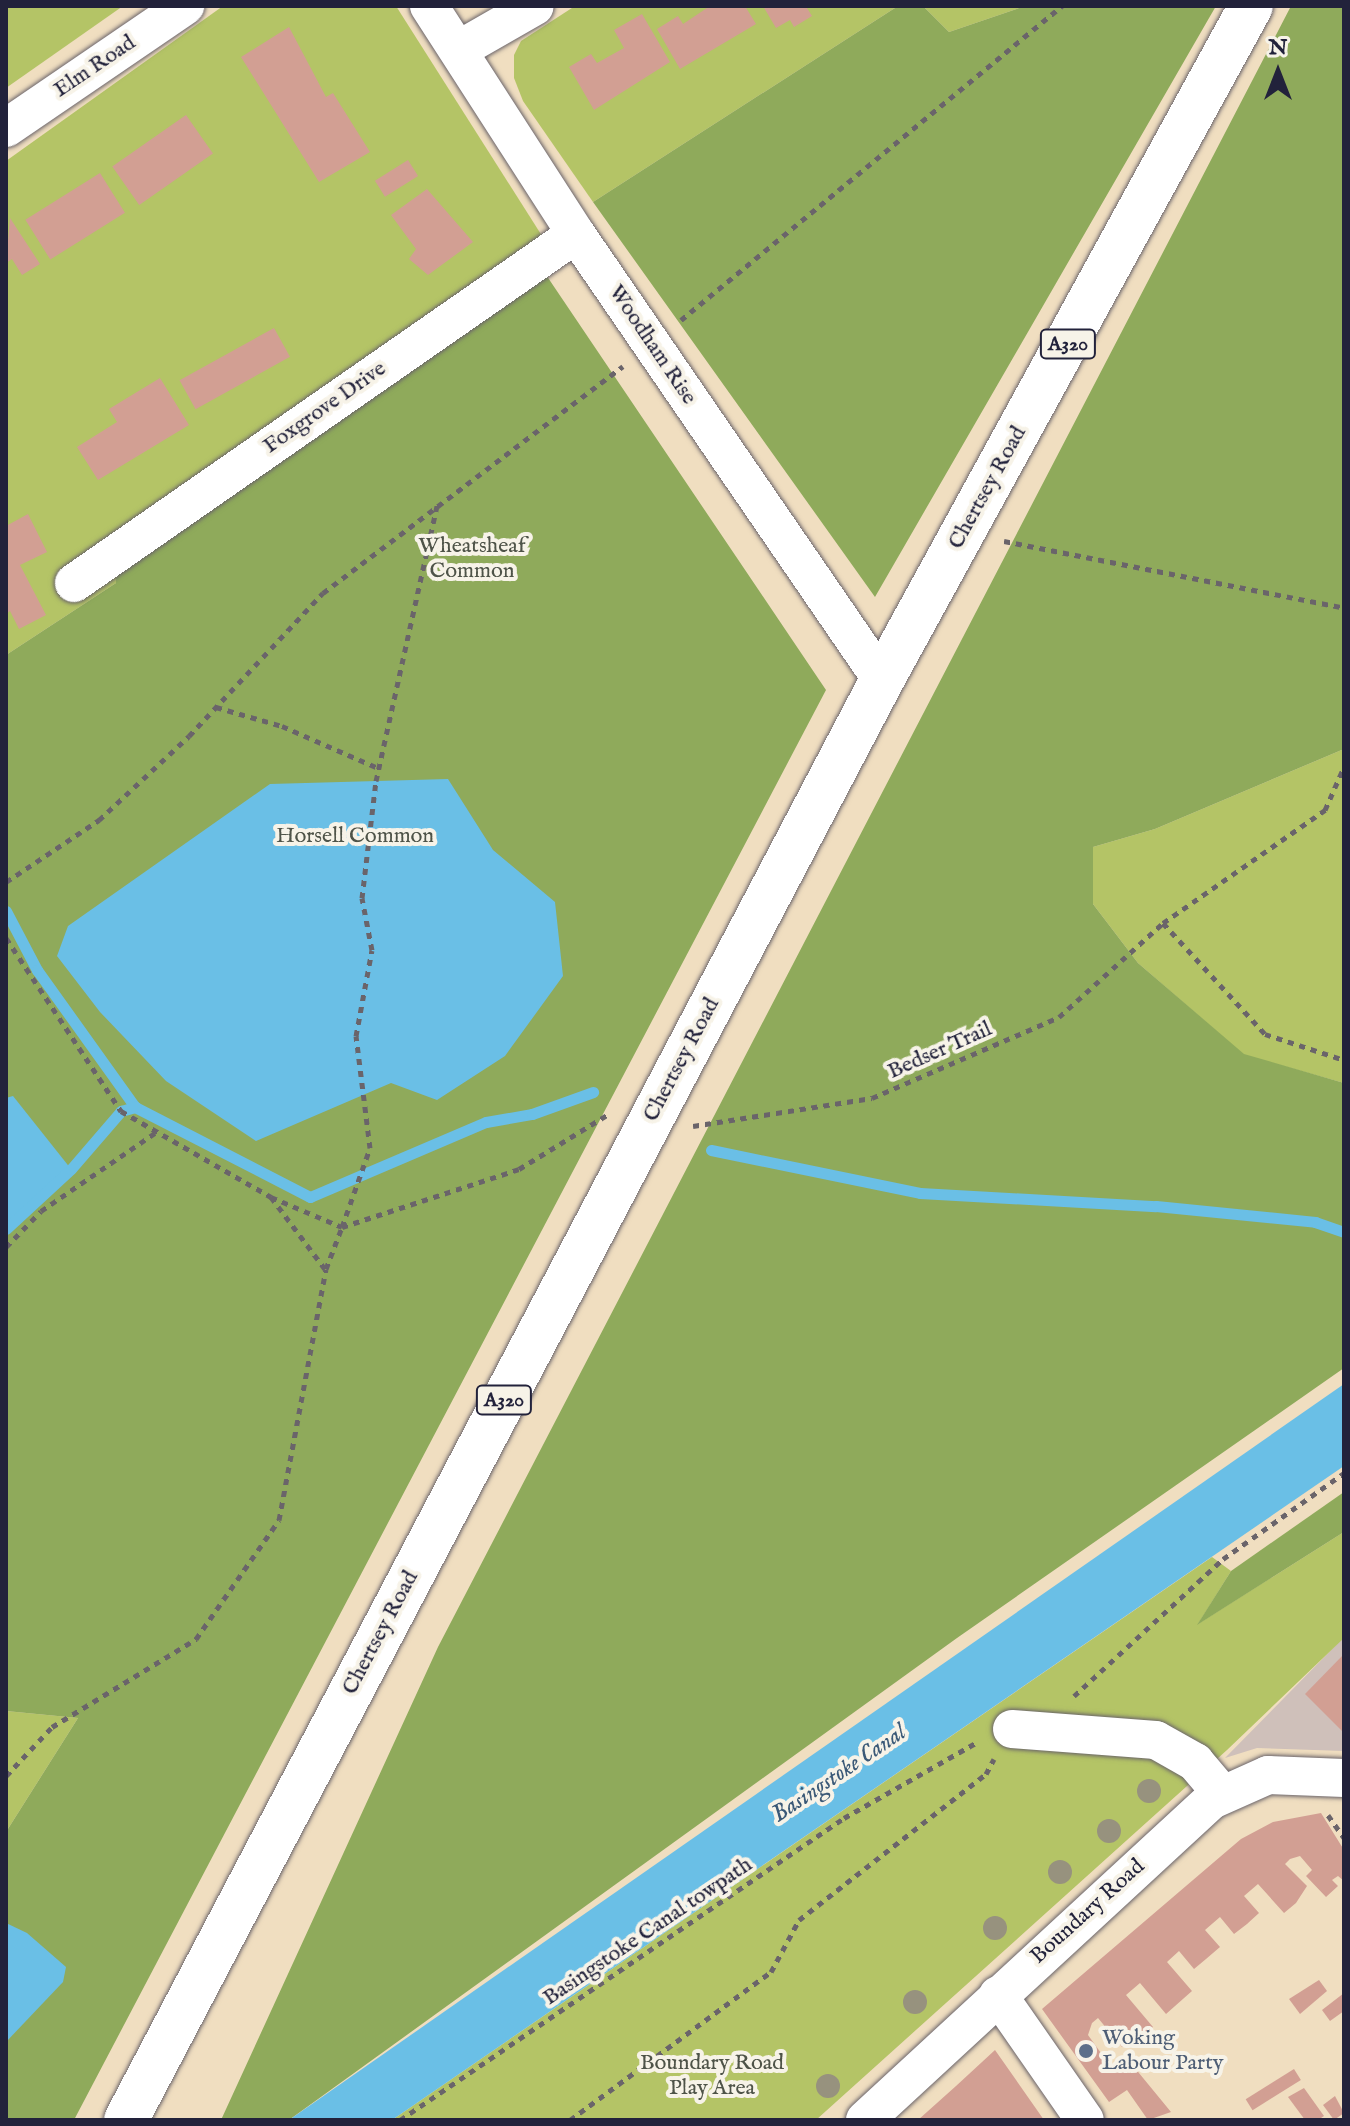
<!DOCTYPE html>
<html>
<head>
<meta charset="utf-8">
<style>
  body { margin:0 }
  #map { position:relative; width:1350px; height:2126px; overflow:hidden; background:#f0dec0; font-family:"IM FELL English",serif }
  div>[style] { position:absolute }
  .industrial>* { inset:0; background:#cfc0ba }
  .green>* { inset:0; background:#b4c466 }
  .forest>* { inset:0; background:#8faa5b }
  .water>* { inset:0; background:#6abfe6 }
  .stream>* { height:11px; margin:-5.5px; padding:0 5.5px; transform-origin:5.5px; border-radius:5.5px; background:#6abfe6 }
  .building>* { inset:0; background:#d29f93; transform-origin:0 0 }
  .path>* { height:5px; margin-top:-2.5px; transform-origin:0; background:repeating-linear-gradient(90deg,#6a646a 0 6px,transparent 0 12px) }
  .roads { filter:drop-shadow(0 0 2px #6a646a) drop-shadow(0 0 2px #6a646a) }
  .minor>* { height:38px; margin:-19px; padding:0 19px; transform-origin:19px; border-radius:19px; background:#fff }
  .major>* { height:44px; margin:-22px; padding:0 22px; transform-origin:22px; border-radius:22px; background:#fff }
  .trees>* { width:24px; height:24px; margin:-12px; border-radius:50%; background:#97927e }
  .dots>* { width:22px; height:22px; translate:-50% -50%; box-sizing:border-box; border:4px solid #f7f3e8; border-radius:50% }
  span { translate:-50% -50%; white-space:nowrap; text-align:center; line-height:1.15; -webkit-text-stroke:8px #f7f3e8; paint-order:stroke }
  .shield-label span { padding:2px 6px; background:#f7f3e8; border:2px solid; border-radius:6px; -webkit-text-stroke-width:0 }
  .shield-label { font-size:20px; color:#22223b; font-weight:700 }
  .street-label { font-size:22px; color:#22223b }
  .park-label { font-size:22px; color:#4e5348 }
  .service-label { font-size:22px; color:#4e5e75 }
  .left { translate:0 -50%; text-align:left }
  .water-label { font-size:24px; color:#3b5977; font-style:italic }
  .frame { position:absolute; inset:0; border:8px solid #22223b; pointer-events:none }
  .north { position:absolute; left:1238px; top:32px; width:80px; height:80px; -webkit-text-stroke:6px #f7f3e8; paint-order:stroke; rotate:0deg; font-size:22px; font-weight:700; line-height:32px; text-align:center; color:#22223b }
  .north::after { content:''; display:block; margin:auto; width:28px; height:36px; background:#22223b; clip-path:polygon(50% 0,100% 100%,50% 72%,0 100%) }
</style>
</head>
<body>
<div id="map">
  <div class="industrial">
    <i style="clip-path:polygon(1344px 1637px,1344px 1751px,1257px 1748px,1225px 1758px)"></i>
  </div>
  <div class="green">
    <i style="clip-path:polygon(6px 6px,123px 6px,6px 88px)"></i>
    <i style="clip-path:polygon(223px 6px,396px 6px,544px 239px,116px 583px,6px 655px,6px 161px)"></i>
    <i style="clip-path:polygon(575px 6px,898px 6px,593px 202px,523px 101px,514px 78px,514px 55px,521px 41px)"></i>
    <i style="clip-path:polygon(923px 6px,1025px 6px,949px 32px)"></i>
    <i style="clip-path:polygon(1344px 749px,1344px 1083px,1244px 1055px,1138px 963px,1093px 904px,1093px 847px,1155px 829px)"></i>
    <i style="clip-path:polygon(1344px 1532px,1344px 1638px,1227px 1750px,816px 2120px,392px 2120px,1212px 1557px,1231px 1571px,1198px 1624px)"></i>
    <i style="clip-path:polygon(6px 1711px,78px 1718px,6px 1832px)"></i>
  </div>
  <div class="forest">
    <i style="clip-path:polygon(898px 6px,923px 6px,949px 32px,1025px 6px,1216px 6px,875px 597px,593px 202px)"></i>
    <i style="clip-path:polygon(1291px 6px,1344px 6px,1344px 749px,1155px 829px,1093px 847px,1093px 904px,1138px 963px,1244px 1054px,1344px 1083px,1344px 1368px,957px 1638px,289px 2120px,221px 2120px,438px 1647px)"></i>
    <i style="clip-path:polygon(534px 257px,826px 690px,74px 2120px,6px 2120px,6px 1832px,78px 1718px,6px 1711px,6px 655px,116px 583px,117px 538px)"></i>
    <i style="clip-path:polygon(1344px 1492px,1344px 1532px,1197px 1625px,1231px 1571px)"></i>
  </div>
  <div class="water">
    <i style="clip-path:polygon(448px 779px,493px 850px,555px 902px,563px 976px,505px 1056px,437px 1100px,391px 1083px,256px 1141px,166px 1081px,100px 1012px,57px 956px,68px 926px,270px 784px)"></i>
    <i style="clip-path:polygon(13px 1096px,71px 1169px,6px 1229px,6px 1098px)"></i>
    <i style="clip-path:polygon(1344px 1384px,1344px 1466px,392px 2120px,289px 2120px)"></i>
    <i style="clip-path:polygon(6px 1923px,27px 1933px,66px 1967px,63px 1982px,6px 2042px)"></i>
  </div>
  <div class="stream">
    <i style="left:6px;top:911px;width:67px;rotate:62.3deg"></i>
    <i style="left:37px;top:970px;width:168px;rotate:54.4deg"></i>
    <i style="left:135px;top:1107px;width:197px;rotate:27.2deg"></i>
    <i style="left:310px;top:1197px;width:191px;rotate:-23.1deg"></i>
    <i style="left:486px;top:1122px;width:47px;rotate:-9.9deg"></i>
    <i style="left:532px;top:1114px;width:65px;rotate:-19.8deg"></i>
    <i style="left:711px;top:1150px;width:213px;rotate:11.6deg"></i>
    <i style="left:920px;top:1193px;width:236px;rotate:3.2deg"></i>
    <i style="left:1156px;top:1206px;width:160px;rotate:5.7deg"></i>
    <i style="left:1315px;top:1222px;width:31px;rotate:19deg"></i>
    <i style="left:6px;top:1229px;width:88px;rotate:-42.7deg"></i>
    <i style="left:71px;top:1169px;width:77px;rotate:-49.2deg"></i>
    <i style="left:121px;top:1111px;width:15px;rotate:-16deg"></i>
  </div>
  <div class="building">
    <i style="clip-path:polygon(710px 6px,745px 6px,756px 24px,680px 69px,657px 29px,678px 16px,683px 24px)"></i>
    <i style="clip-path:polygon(763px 6px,812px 6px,807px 8px,812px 16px,794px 27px,790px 20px,776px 28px)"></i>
    <i style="clip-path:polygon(642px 14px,670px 62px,594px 110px,569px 67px,591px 54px,597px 63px,624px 48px,614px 30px)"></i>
    <i style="clip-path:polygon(289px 27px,326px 97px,333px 93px,370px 152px,319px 182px,241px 57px)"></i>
    <i style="left:186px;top:115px;width:47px;height:90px;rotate:55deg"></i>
    <i style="left:408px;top:160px;width:19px;height:39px;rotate:58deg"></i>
    <i style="left:100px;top:173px;width:47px;height:88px;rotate:58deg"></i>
    <i style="clip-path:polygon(427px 189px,473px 242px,428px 275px,409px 259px,416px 249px,391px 215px)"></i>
    <i style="clip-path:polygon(10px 218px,40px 264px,22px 275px,12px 259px,6px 263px)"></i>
    <i style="left:274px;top:328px;width:33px;height:108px;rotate:61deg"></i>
    <i style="clip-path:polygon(160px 378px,189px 425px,98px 480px,77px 447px,117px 422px,109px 409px)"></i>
    <i style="clip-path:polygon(28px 514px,47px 552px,20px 565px,46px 615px,19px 629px,10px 611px,6px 614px,6px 526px)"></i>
    <i style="clip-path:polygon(1344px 1654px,1344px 1733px,1305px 1694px)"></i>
    <i style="clip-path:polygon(1321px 1813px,1344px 1850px,1344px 1881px,1338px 1876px,1332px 1880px,1338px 1886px,1326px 1897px,1306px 1876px,1312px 1870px,1300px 1856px,1290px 1859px,1285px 1864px,1307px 1886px,1296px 1903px,1284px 1913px,1258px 1884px,1244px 1896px,1259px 1913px,1247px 1924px,1234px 1934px,1220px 1917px,1205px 1930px,1220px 1947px,1206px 1959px,1194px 1969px,1179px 1951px,1167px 1962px,1192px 1991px,1166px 2014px,1140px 1983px,1126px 1995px,1153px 2027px,1140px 2038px,1137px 2035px,1122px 2047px,1098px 2018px,1092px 2023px,1088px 2035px,1111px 2067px,1125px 2056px,1171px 2112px,1148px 2120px,1127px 2090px,1109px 2102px,1042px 2009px,1241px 1839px,1273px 1822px)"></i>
    <i style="clip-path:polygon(1319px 1980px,1327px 1991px,1300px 2014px,1289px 1999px)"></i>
    <i style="clip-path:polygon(1344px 1993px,1344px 2011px,1330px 2021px,1322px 2010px)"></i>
    <i style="clip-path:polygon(995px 2050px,1044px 2120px,918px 2120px,956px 2086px)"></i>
    <i style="left:1294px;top:2069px;width:13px;height:57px;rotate:58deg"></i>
    <i style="clip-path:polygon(1304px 2088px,1324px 2116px,1318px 2120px,1305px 2120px,1288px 2097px)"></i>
    <i style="clip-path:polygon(1335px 2096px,1344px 2113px,1334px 2120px,1323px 2105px)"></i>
  </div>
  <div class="path">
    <i style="left:681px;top:320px;width:494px;rotate:-39.5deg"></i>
    <i style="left:1004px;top:541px;width:347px;rotate:11.1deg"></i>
    <i style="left:216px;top:707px;width:69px;rotate:16.1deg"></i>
    <i style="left:282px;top:726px;width:105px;rotate:23.6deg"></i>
    <i style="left:6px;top:882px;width:112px;rotate:-33.7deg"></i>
    <i style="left:99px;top:820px;width:123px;rotate:-43deg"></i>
    <i style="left:189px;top:736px;width:196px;rotate:-46.9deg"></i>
    <i style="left:323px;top:593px;width:376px;rotate:-37.1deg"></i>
    <i style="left:1163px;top:923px;width:151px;rotate:47.4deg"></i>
    <i style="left:1265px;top:1034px;width:83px;rotate:18.2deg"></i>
    <i style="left:6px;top:938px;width:208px;rotate:56.4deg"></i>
    <i style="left:121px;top:1111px;width:173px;rotate:29.8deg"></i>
    <i style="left:271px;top:1197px;width:77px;rotate:22.9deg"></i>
    <i style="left:342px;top:1227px;width:84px;rotate:-70.5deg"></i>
    <i style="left:370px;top:1148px;width:113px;rotate:-97.1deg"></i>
    <i style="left:356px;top:1036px;width:87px;rotate:-79.5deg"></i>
    <i style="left:372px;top:950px;width:53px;rotate:-100.9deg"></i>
    <i style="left:362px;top:898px;width:118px;rotate:-83.2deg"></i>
    <i style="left:376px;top:781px;width:283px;rotate:-77.5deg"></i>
    <i style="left:693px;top:1126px;width:181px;rotate:-8.9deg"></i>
    <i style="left:872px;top:1098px;width:204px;rotate:-23.4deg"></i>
    <i style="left:1059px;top:1017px;width:140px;rotate:-42.1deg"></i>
    <i style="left:1163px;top:923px;width:198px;rotate:-34.9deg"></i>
    <i style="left:1325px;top:810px;width:47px;rotate:-66.2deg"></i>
    <i style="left:271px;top:1197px;width:90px;rotate:53.1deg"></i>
    <i style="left:6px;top:1247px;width:50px;rotate:-45.8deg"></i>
    <i style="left:41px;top:1211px;width:138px;rotate:-34.4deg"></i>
    <i style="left:1074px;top:1696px;width:202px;rotate:-42.6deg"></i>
    <i style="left:1223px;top:1559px;width:148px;rotate:-35.4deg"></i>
    <i style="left:6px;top:1776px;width:67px;rotate:-46.8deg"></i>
    <i style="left:52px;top:1727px;width:169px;rotate:-31.4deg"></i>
    <i style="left:196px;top:1639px;width:145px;rotate:-55.1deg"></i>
    <i style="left:279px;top:1520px;width:255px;rotate:-79.4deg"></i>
    <i style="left:326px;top:1269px;width:45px;rotate:-69.1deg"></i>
    <i style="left:342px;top:1227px;width:186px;rotate:-18.1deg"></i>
    <i style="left:519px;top:1169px;width:103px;rotate:-31.5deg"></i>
    <i style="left:1328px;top:1815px;width:28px;rotate:55deg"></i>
    <i style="left:400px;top:2120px;width:537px;rotate:-34.22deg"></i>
    <i style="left:844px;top:1818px;width:155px;rotate:-29.7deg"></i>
    <i style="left:570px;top:2120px;width:250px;rotate:-36.4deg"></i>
    <i style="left:771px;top:1972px;width:59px;rotate:-61.7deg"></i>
    <i style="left:799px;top:1920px;width:237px;rotate:-38deg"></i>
    <i style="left:986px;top:1774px;width:17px;rotate:-62deg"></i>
  </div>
  <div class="roads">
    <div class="minor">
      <i style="left:429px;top:6px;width:271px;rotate:57.2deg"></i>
      <i style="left:576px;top:234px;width:541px;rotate:55.55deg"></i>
      <i style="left:460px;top:49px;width:86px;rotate:-29.8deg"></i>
      <i style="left:6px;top:128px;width:217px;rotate:-34.3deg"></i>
      <i style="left:74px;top:583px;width:611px;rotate:-34.81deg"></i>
      <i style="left:1012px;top:1729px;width:144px;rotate:4.4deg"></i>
      <i style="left:1156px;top:1740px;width:45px;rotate:29.4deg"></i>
      <i style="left:1195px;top:1762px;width:42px;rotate:49.8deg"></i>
      <i style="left:998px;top:1995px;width:152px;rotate:55.2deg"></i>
      <i style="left:865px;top:2120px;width:472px;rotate:-42.7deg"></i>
      <i style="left:1212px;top:1800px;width:61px;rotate:-24.1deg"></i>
      <i style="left:1268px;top:1775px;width:76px;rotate:2.3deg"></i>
    </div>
    <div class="major">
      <i style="left:126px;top:2120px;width:1626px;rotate:-62.3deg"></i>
      <i style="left:882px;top:680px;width:768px;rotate:-61.3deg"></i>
    </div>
  </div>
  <div class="trees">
    <i style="left:1149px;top:1791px"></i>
    <i style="left:1109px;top:1831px"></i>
    <i style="left:1060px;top:1872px"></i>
    <i style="left:995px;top:1928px"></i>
    <i style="left:915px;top:2002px"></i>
    <i style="left:828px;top:2086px"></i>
  </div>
  <div class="dots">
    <i style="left:1086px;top:2051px;background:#5c6f8a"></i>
  </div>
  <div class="shield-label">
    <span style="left:1068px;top:344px">A320</span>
    <span style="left:504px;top:1400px">A320</span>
  </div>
  <div class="street-label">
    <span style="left:95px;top:67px;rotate:-34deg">Elm Road</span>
    <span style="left:652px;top:345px;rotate:56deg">Woodham Rise</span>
    <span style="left:325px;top:408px;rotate:-35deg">Foxgrove Drive</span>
    <span style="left:988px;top:488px;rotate:-61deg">Chertsey Road</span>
    <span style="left:940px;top:1051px;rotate:-24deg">Bedser Trail</span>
    <span style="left:682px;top:1060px;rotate:-62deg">Chertsey Road</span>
    <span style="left:381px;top:1633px;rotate:-62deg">Chertsey Road</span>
    <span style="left:1088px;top:1912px;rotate:-42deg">Boundary Road</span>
    <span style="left:648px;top:1932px;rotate:-34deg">Basingstoke Canal towpath</span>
  </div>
  <div class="park-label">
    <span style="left:472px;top:559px">Wheatsheaf<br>Common</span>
    <span style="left:355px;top:837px">Horsell Common</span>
    <span style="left:712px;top:2076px">Boundary Road<br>Play Area</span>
  </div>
  <div class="service-label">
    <span class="left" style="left:1102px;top:2051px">Woking<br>Labour Party</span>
  </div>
  <div class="water-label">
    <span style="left:839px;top:1774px;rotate:-34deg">Basingstoke Canal</span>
  </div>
  <div class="frame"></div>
  <div class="north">N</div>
</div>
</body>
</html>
